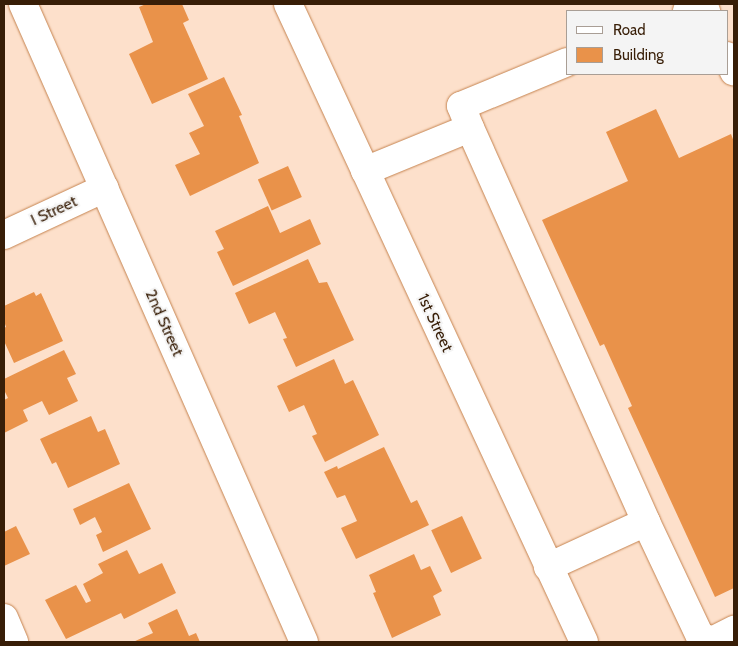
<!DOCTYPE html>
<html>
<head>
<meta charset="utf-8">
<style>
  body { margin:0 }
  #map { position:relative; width:738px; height:646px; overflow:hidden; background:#fde0cb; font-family:Cabin,sans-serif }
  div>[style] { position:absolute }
  .building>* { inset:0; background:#e9924a; transform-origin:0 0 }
  .roads { filter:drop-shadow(0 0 1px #c5834f) drop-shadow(0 0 1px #c5834f) }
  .minor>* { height:28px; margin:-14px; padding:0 14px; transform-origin:14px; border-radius:14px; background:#fff }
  span { translate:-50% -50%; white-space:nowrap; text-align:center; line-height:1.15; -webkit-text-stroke:4px #f4f4f4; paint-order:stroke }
  .street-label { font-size:16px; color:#381e07 }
  .frame { position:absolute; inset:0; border:5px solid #381e07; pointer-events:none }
  .legend { position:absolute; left:566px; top:10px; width:162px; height:65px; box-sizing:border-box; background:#f4f4f4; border:1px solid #a99e95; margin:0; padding:6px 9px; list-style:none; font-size:15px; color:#381e07 }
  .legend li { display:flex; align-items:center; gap:10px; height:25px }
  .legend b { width:25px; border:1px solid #a99e95 }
</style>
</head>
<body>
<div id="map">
  <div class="building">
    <i style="clip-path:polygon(146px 4px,182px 4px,189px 20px,183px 23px,208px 79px,152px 104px,129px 54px,153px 42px,139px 7px)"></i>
    <i style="clip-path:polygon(224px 77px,242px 115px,239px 116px,259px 163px,190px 196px,175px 165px,200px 154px,189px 133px,204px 126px,188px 94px)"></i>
    <i style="clip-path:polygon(656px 109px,679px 158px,731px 134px,734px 142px,734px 588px,715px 597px,628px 408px,632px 406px,604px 344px,600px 346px,542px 220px,628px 181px,606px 132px)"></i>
    <i style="left:288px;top:166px;width:34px;height:33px;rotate:66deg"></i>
    <i style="clip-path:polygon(268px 206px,280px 233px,310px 219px,321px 244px,233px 286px,217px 252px,224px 249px,215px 231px)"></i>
    <i style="clip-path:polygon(308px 259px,319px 283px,327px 282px,354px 340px,296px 367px,283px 339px,287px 338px,275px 312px,249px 324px,235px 293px)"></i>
    <i style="clip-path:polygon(34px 292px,36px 296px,41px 293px,63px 341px,14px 363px,4px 341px,4px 328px,6px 327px,4px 321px,4px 306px)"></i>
    <i style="clip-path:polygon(64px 350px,76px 374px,67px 378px,78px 401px,49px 415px,42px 401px,23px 410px,28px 421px,4px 433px,4px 400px,8px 398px,4px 390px,4px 379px)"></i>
    <i style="clip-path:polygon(334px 359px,345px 384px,353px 380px,379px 435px,325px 462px,312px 436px,317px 434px,304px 405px,289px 412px,277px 386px)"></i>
    <i style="clip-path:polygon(91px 416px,98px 432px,105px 429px,120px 464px,68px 488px,56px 462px,52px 464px,40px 439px)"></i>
    <i style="clip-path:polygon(384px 447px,411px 503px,417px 500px,429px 525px,356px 559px,341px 528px,357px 521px,345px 495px,337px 498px,324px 472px,337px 466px,338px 469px)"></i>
    <i style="clip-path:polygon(129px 483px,151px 529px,103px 552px,96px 535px,102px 532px,95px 517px,80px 525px,73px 509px)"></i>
    <i style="left:462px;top:516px;width:47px;height:34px;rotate:65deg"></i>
    <i style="clip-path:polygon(16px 526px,30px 554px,4px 566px,4px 532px)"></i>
    <i style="clip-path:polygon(127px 550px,139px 574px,162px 563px,176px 593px,124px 619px,121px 613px,66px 639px,45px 600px,76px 585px,86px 603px,91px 601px,83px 584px,103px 573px,98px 564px)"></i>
    <i style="clip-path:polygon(414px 554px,421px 570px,430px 566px,442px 591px,433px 596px,441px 615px,392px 638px,373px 593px,376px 592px,369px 575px)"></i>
    <i style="clip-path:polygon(177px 609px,189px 636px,196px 633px,200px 642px,133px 642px,153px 633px,148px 623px)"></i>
  </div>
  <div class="roads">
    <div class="minor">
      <i style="left:23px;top:4px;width:697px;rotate:66.23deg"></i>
      <i style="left:288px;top:4px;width:703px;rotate:65.11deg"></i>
      <i style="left:687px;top:11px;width:17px;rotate:-24deg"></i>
      <i style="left:703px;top:4px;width:8px;rotate:67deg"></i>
      <i style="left:727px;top:56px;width:17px;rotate:66deg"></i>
      <i style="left:470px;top:128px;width:24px;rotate:-112deg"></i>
      <i style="left:461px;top:106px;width:115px;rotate:-22.5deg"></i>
      <i style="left:365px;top:171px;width:113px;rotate:-22.3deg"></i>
      <i style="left:470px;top:128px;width:432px;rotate:65.9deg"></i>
      <i style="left:646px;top:522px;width:108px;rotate:155.3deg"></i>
      <i style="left:4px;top:235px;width:111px;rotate:-25deg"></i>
      <i style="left:646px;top:522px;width:126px;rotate:64.7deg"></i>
      <i style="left:700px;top:636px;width:13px;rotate:23deg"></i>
      <i style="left:712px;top:641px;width:25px;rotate:-27deg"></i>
      <i style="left:4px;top:618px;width:26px;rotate:67deg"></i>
    </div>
  </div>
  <div class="street-label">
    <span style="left:54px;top:211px;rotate:-25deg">I Street</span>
    <span style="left:164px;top:323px;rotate:66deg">2nd Street</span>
    <span style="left:435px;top:323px;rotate:65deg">1st Street</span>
  </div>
  <div class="frame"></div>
  <ul class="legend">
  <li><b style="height:6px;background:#fff"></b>Road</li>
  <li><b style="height:14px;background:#e9924a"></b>Building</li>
  </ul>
</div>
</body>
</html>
